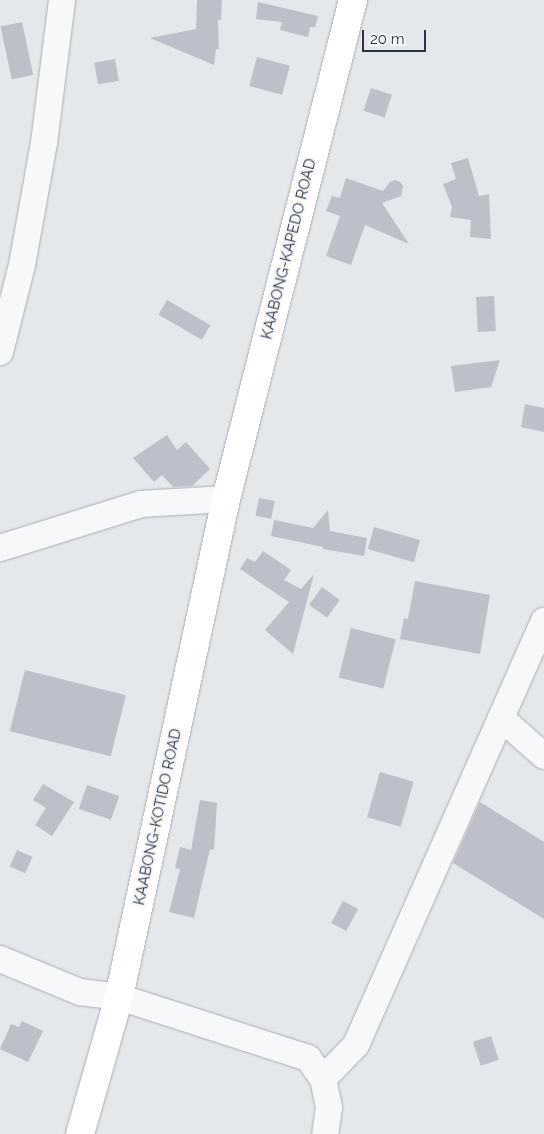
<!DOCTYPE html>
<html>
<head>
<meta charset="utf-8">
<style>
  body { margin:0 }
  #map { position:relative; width:544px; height:1134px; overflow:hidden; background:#e4e7ec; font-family:Raleway,sans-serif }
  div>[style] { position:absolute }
  .building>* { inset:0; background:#bbc0ca; transform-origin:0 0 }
  .roads { filter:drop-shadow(0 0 1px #a9aeb7) drop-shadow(0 0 1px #a9aeb7) }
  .minor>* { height:26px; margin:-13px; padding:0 13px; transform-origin:13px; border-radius:13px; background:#f7f8fa }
  .major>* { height:28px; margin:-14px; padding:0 14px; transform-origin:14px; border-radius:14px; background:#fff }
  span { translate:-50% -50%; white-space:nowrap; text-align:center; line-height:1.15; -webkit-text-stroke:4px #f4f6f9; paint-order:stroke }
  .street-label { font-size:15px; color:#2b3445 }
  .scale { position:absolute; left:362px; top:30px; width:64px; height:22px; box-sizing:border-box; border:2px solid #2b3445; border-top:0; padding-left:6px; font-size:15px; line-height:18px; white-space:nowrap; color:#2b3445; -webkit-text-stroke:4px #f4f6f9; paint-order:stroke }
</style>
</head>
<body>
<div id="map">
  <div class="building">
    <i style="clip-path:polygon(197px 0,222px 0,221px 20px,218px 20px,219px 49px,216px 49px,214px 65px,150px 38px,196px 29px)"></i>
    <i style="clip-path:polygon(258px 2px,318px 16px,315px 27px,310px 27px,308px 37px,280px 30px,282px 22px,256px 19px)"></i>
    <i style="left:22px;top:22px;width:54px;height:22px;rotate:78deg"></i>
    <i style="left:257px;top:57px;width:34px;height:30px;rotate:15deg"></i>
    <i style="left:115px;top:59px;width:22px;height:21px;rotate:80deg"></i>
    <i style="left:371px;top:88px;width:22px;height:24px;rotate:18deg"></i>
    <i style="clip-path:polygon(468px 158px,479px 196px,489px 194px,491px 239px,470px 237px,471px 220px,450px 217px,452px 207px,443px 184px,456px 179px,451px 163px)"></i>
    <i style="clip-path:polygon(346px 178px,383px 191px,390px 182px,395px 180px,400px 182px,403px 186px,401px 196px,382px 203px,409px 244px,365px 225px,351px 265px,326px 256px,340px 216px,326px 211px,332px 196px,340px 198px)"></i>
    <i style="left:494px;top:296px;width:35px;height:18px;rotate:87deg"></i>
    <i style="left:167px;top:300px;width:50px;height:17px;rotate:30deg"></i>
    <i style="clip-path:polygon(500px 360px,491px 387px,455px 392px,451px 366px)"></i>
    <i style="clip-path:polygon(525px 404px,544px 408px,544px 432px,521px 427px)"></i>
    <i style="clip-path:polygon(167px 435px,177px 450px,186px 442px,210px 469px,192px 486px,173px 487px,162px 475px,154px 482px,133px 458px)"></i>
    <i style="left:259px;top:498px;width:16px;height:18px;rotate:11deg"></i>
    <i style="clip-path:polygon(328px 510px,330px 531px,367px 538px,364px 556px,323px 549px,323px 547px,271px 536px,274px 520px,313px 528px)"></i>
    <i style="left:374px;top:527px;width:48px;height:23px;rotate:16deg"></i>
    <i style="clip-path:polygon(263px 551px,291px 570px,284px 580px,301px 589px,314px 574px,293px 654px,265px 630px,289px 602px,240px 569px,247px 558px,255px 562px)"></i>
    <i style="clip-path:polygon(415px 581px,490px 595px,480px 654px,400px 639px,404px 618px,408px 619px)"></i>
    <i style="left:322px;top:587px;width:22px;height:22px;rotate:36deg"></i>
    <i style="left:351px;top:628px;width:46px;height:51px;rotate:14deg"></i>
    <i style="left:25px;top:670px;width:104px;height:63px;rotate:14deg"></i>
    <i style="left:380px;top:772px;width:35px;height:47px;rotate:16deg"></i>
    <i style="clip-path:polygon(43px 784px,74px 802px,52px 836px,35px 825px,46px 808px,33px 800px)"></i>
    <i style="left:87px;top:785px;width:34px;height:25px;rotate:19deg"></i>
    <i style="clip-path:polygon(200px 800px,217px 803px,214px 850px,210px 849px,194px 918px,169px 912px,180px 869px,175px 868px,180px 847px,191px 850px)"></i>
    <i style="clip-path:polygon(480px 802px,544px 842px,544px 919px,453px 863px)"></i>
    <i style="left:17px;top:850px;width:17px;height:18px;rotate:24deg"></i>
    <i style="left:343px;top:901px;width:17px;height:25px;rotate:28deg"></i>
    <i style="clip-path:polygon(22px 1021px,43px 1031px,28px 1062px,0 1049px,11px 1024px,19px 1027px)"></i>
    <i style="left:491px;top:1036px;width:25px;height:19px;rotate:72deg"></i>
  </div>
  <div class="roads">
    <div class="minor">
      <i style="left:0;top:352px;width:90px;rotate:-75.8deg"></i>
      <i style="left:22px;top:265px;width:124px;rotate:-79.8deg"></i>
      <i style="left:44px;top:143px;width:144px;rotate:-82.8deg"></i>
      <i style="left:0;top:548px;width:148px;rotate:-17.3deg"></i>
      <i style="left:141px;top:504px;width:85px;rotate:-3.4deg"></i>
      <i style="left:501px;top:718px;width:57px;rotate:41.5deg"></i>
      <i style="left:0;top:959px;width:87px;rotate:22.4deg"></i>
      <i style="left:80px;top:992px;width:39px;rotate:7deg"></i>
      <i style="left:119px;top:997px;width:199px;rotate:17.9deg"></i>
      <i style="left:308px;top:1058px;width:26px;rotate:54deg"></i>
      <i style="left:323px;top:1079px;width:29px;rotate:78deg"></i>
      <i style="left:329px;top:1107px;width:27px;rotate:98deg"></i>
      <i style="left:323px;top:1079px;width:47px;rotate:-45.9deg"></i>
      <i style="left:356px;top:1045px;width:464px;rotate:-66.1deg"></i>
    </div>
    <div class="major">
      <i style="left:80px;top:1134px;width:142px;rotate:-74.1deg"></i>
      <i style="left:119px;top:997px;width:509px;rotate:-77.87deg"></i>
      <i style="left:226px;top:499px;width:515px;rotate:-75.72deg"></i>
    </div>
  </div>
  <div class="street-label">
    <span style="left:289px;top:249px;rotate:-76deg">KAABONG-KAPEDO ROAD</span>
    <span style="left:158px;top:817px;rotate:-78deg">KAABONG-KOTIDO ROAD</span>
  </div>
  <div class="scale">20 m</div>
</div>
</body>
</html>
